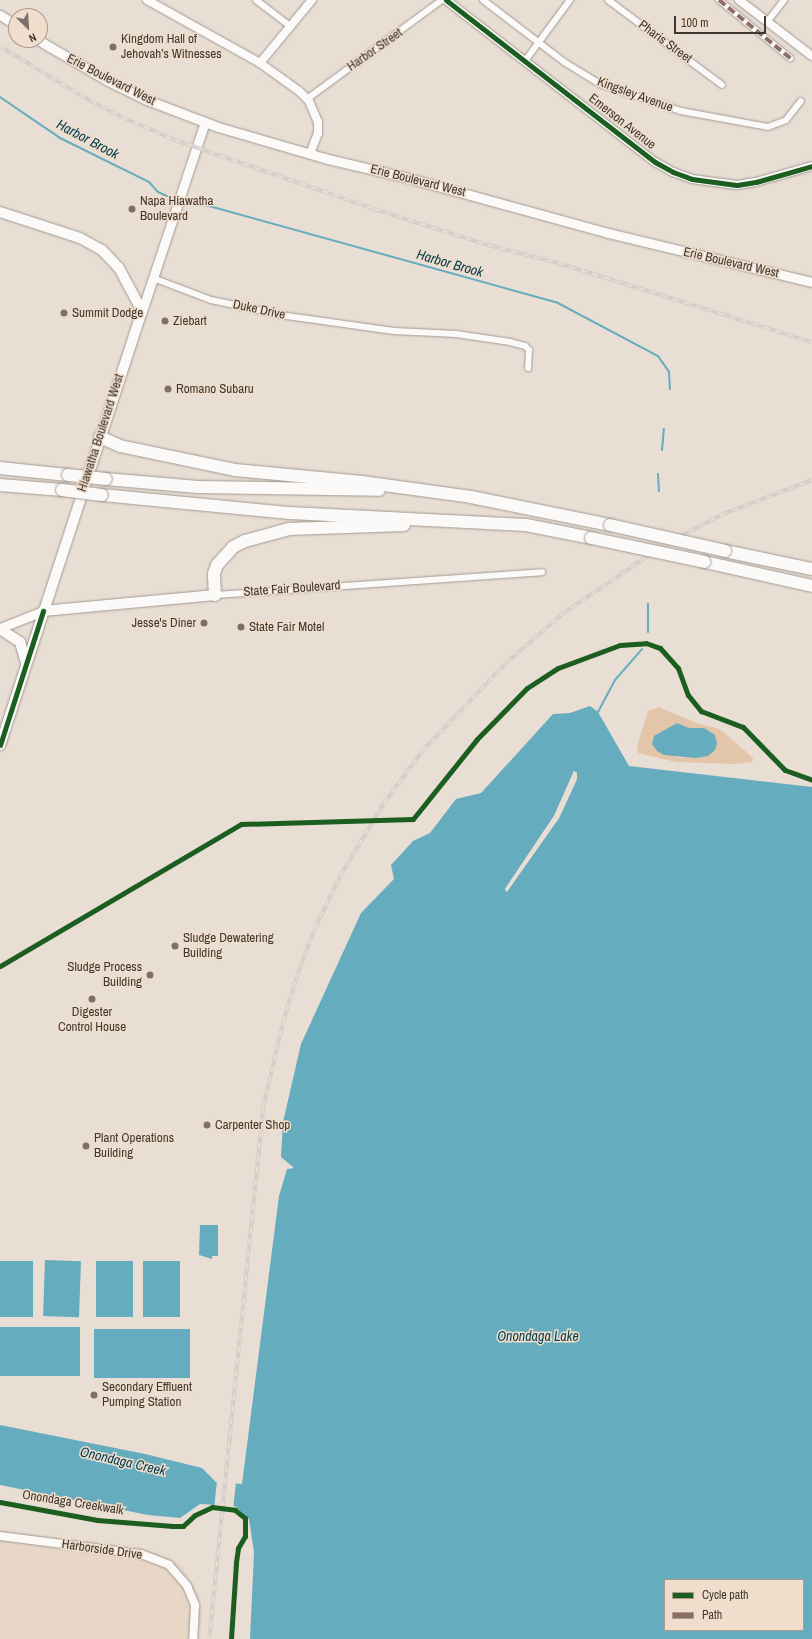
<!DOCTYPE html>
<html>
<head>
<meta charset="utf-8">
<style>
  body { margin:0 }
  #map { position:relative; width:812px; height:1639px; overflow:hidden; background:#e8ded4; font-family:"Archivo Narrow",sans-serif }
  div>[style] { position:absolute }
  .built>* { inset:0; background:#e8d6c6 }
  .green>* { inset:0; background:#e3c5a9 }
  .water>* { inset:0; background:#66acbf; transform-origin:0 0 }
  .pier>* { inset:0; background:#e8ded4; transform-origin:0 0 }
  .stream>* { height:2px; margin:-1px; padding:0 1px; transform-origin:1px; border-radius:1px; background:#66acbf }
  .roads { filter:drop-shadow(0 0 1px #a29a93) drop-shadow(0 0 1px #a29a93) }
  .minor>* { height:6px; margin:-3px; padding:0 3px; transform-origin:3px; border-radius:3px; background:#fcfaf9 }
  .tertiary>* { height:8px; margin:-4px; padding:0 4px; transform-origin:4px; border-radius:4px; background:#fcfaf9 }
  .secondary>* { height:9px; margin:-4.5px; padding:0 4.5px; transform-origin:4.5px; border-radius:4.5px; background:#fcfaf9 }
  .primary>* { height:10px; margin:-5px; padding:0 5px; transform-origin:5px; border-radius:5px; background:#fcfaf9 }
  .motorway>* { height:12px; margin:-6px; padding:0 6px; transform-origin:6px; border-radius:6px; background:#fcfaf9 }
  .rail>* { height:3.5px; margin-top:-1.75px; transform-origin:0; background:repeating-linear-gradient(90deg,#f0ddcc 0 6px,#d1cecc 0 12px); box-sizing:border-box; border-block:1px solid #d1cecc }
  .bridges { filter:drop-shadow(0 0 1px #a29a93) drop-shadow(0 0 1px #a29a93) }
  .motorway-bridge>* { height:12px; margin:-6px; padding:0 6px; transform-origin:6px; border-radius:6px; background:#fcfaf9 }
  .quiet>* { height:4px; margin-top:-2px; transform-origin:0; background:repeating-linear-gradient(90deg,#8d6e63 0 8px,transparent 0 12px) }
  .cycleway>* { height:5px; margin:-2.5px; padding:0 2.5px; transform-origin:2.5px; border-radius:2.5px; background:#1b5e20 }
  .dots>* { width:11px; height:11px; translate:-50% -50%; box-sizing:border-box; border:2px solid #f0ddcc; border-radius:50% }
  span { translate:-50% -50%; white-space:nowrap; text-align:center; line-height:1.15; -webkit-text-stroke:3px #f0ddcc; paint-order:stroke }
  .poi-label { font-size:13px; color:#3f3831 }
  .left { translate:0 -50%; text-align:left }
  .right { translate:-100% -50%; text-align:right }
  .street-label { font-size:13px; color:#3f3831 }
  .water-label { font-size:14px; color:#003e4f; font-style:italic }
  .legend { position:absolute; left:664px; top:1579px; width:140px; height:52px; box-sizing:border-box; background:#f0ddcc; border:1px solid #a99b8e; margin:0; padding:5px 7px; list-style:none; font-size:12px; color:#3f3831 }
  .legend li { display:flex; align-items:center; gap:8px; height:20px }
  .legend b { width:20px; border:1px solid #a99b8e }
  .north { position:absolute; left:8px; top:8px; width:40px; height:40px; box-sizing:border-box; background:#f0ddcc; border:1px solid #a99b8e; border-radius:50%; rotate:155deg; font-size:11px; font-weight:700; line-height:16px; text-align:center; color:#3f3831 }
  .north::after { content:''; display:block; margin:auto; width:14px; height:18px; background:#7a726a; clip-path:polygon(50% 0,100% 100%,50% 72%,0 100%) }
  .scale { position:absolute; left:674px; top:16px; width:92px; height:18px; box-sizing:border-box; border:2px solid #3f3831; border-top:0; padding-left:5px; font-size:12px; line-height:14px; white-space:nowrap; color:#3f3831; -webkit-text-stroke:3px #f0ddcc; paint-order:stroke }
</style>
</head>
<body>
<div id="map">
  <div class="built">
    <i style="clip-path:polygon(0 1531px,124px 1546px,149px 1550px,172px 1559px,183px 1567px,200px 1596px,202px 1616px,200px 1639px,0 1639px)"></i>
  </div>
  <div class="green">
    <i style="clip-path:polygon(evenodd,659px 707px,696px 723px,720px 729px,753px 758px,752px 762px,736px 764px,676px 762px,638px 753px,637px 746px,648px 711px,659px 707px,677px 723px,689px 728px,708px 756px,677px 758px,669px 728px,677px 723px)"></i>
  </div>
  <div class="water">
    <i style="clip-path:polygon(evenodd,590px 706px,598px 712px,629px 766px,812px 787px,812px 1639px,250px 1639px,254px 1552px,249px 1519px,235px 1506px,200px 1504px,180px 1518px,148px 1515px,0 1485px,0 1425px,145px 1454px,202px 1468px,216px 1482px,242px 1484px,279px 1196px,287px 1169px,294px 1168px,281px 1157px,283px 1122px,301px 1044px,361px 913px,394px 879px,391px 865px,413px 841px,430px 833px,456px 799px,481px 793px,553px 714px,570px 713px,590px 706px,574px 771px,577px 773px,577px 779px,559px 818px,506px 892px,505px 889px,554px 816px,574px 771px,590px 706px,665px 1580px,803px 1580px,803px 1630px,665px 1630px,665px 1580px)"></i>
    <i style="clip-path:polygon(677px 723px,689px 728px,704px 728px,715px 735px,717px 744px,715px 750px,708px 756px,695px 758px,664px 755px,657px 751px,652px 744px,654px 736px)"></i>
    <i style="clip-path:polygon(200px 1225px,218px 1225px,218px 1256px,212px 1256px,212px 1259px,199px 1255px)"></i>
    <i style="left:45px;top:1260px;width:36px;height:56px;rotate:2deg"></i>
    <i style="left:0;top:1261px;width:33px;height:56px"></i>
    <i style="left:96px;top:1261px;width:37px;height:56px"></i>
    <i style="left:143px;top:1261px;width:37px;height:56px"></i>
    <i style="left:80px;top:1327px;width:49px;height:80px;rotate:90deg"></i>
    <i style="left:94px;top:1329px;width:96px;height:49px"></i>
  </div>
  <div class="pier">
    <i style="clip-path:polygon(evenodd,574px 771px,577px 773px,577px 779px,559px 818px,507px 892px,505px 889px,554px 816px,574px 771px,574px 774px,575px 778px,557px 817px,515px 878px,556px 817px,574px 774px)"></i>
    <i style="left:217px;top:1481px;width:19px;height:25px;rotate:6deg"></i>
  </div>
  <div class="stream">
    <i style="left:0;top:97px;width:73px;rotate:34.3deg"></i>
    <i style="left:60px;top:138px;width:99px;rotate:26.3deg"></i>
    <i style="left:149px;top:182px;width:13px;rotate:48deg"></i>
    <i style="left:158px;top:192px;width:10px;rotate:24deg"></i>
    <i style="left:193px;top:205px;width:16px;rotate:4deg"></i>
    <i style="left:209px;top:206px;width:360px;rotate:15.5deg"></i>
    <i style="left:556px;top:302px;width:115px;rotate:27.9deg"></i>
    <i style="left:658px;top:356px;width:19px;rotate:55deg"></i>
    <i style="left:669px;top:372px;width:17px;rotate:87deg"></i>
    <i style="left:662px;top:450px;width:21px;rotate:-85deg"></i>
    <i style="left:658px;top:474px;width:17px;rotate:87deg"></i>
    <i style="left:648px;top:632px;width:28px;rotate:-90deg"></i>
    <i style="left:598px;top:712px;width:36px;rotate:-62deg"></i>
    <i style="left:615px;top:680px;width:41px;rotate:-48.9deg"></i>
  </div>
  <div class="roads">
    <div class="minor">
      <i style="left:256px;top:0;width:43px;rotate:37.4deg"></i>
      <i style="left:483px;top:0;width:102px;rotate:37.4deg"></i>
      <i style="left:564px;top:62px;width:42px;rotate:31.4deg"></i>
      <i style="left:600px;top:84px;width:85px;rotate:18.4deg"></i>
      <i style="left:681px;top:111px;width:88px;rotate:10.4deg"></i>
      <i style="left:768px;top:127px;width:19px;rotate:-21deg"></i>
      <i style="left:786px;top:120px;width:24px;rotate:-52deg"></i>
      <i style="left:608px;top:0;width:142px;rotate:36.7deg"></i>
      <i style="left:719px;top:0;width:92px;rotate:39.2deg"></i>
      <i style="left:767px;top:22px;width:28px;rotate:-52deg"></i>
      <i style="left:525px;top:61px;width:76px;rotate:-53.6deg"></i>
      <i style="left:307px;top:99px;width:167px;rotate:-36.3deg"></i>
      <i style="left:153px;top:278px;width:62px;rotate:20.8deg"></i>
      <i style="left:211px;top:300px;width:78px;rotate:11.9deg"></i>
      <i style="left:287px;top:316px;width:108px;rotate:8deg"></i>
      <i style="left:394px;top:331px;width:62px;rotate:2.8deg"></i>
      <i style="left:456px;top:334px;width:55px;rotate:8.4deg"></i>
      <i style="left:510px;top:342px;width:16px;rotate:15deg"></i>
      <i style="left:525px;top:346px;width:6px;rotate:45deg"></i>
      <i style="left:529px;top:350px;width:18px;rotate:93deg"></i>
      <i style="left:215px;top:595px;width:328px;rotate:-4deg"></i>
    </div>
    <div class="tertiary">
      <i style="left:147px;top:0;width:129px;rotate:29.1deg"></i>
      <i style="left:260px;top:63px;width:48px;rotate:35.7deg"></i>
      <i style="left:299px;top:91px;width:14px;rotate:45deg"></i>
      <i style="left:309px;top:101px;width:23px;rotate:67deg"></i>
      <i style="left:318px;top:122px;width:11px;rotate:90deg"></i>
      <i style="left:318px;top:133px;width:22px;rotate:111deg"></i>
      <i style="left:446px;top:0;width:264px;rotate:37.8deg"></i>
      <i style="left:655px;top:162px;width:21px;rotate:29deg"></i>
      <i style="left:673px;top:172px;width:20px;rotate:20deg"></i>
      <i style="left:692px;top:179px;width:45px;rotate:7.6deg"></i>
      <i style="left:737px;top:185px;width:19px;rotate:-9deg"></i>
      <i style="left:756px;top:182px;width:58px;rotate:-15.9deg"></i>
      <i style="left:739px;top:0;width:92px;rotate:37.5deg"></i>
      <i style="left:260px;top:63px;width:82px;rotate:-50.5deg"></i>
      <i style="left:0;top:1536px;width:142px;rotate:7.3deg"></i>
      <i style="left:141px;top:1554px;width:30px;rotate:21deg"></i>
      <i style="left:169px;top:1565px;width:28px;rotate:49deg"></i>
      <i style="left:187px;top:1586px;width:21px;rotate:67deg"></i>
      <i style="left:195px;top:1605px;width:34px;rotate:93deg"></i>
    </div>
    <div class="secondary">
      <i style="left:0;top:15px;width:19px;rotate:32deg"></i>
      <i style="left:38px;top:40px;width:81px;rotate:30.4deg"></i>
      <i style="left:108px;top:81px;width:43px;rotate:26deg"></i>
      <i style="left:147px;top:100px;width:76px;rotate:20.8deg"></i>
      <i style="left:218px;top:127px;width:115px;rotate:16.2deg"></i>
      <i style="left:328px;top:159px;width:79px;rotate:13.2deg"></i>
      <i style="left:405px;top:177px;width:211px;rotate:15.4deg"></i>
      <i style="left:608px;top:233px;width:210px;rotate:13.5deg"></i>
      <i style="left:142px;top:311px;width:199px;rotate:-71.6deg"></i>
      <i style="left:0;top:628px;width:46px;rotate:-21.6deg"></i>
    </div>
    <div class="primary">
      <i style="left:0;top:212px;width:84px;rotate:18deg"></i>
      <i style="left:80px;top:238px;width:25px;rotate:29deg"></i>
      <i style="left:102px;top:250px;width:25px;rotate:47deg"></i>
      <i style="left:119px;top:268px;width:49px;rotate:61.9deg"></i>
      <i style="left:142px;top:311px;width:457px;rotate:108.1deg"></i>
      <i style="left:43px;top:611px;width:173px;rotate:-5.3deg"></i>
      <i style="left:0;top:629px;width:24px;rotate:33deg"></i>
      <i style="left:20px;top:642px;width:22px;rotate:74deg"></i>
    </div>
    <div class="motorway">
      <i style="left:100px;top:437px;width:22px;rotate:24deg"></i>
      <i style="left:120px;top:446px;width:117px;rotate:11.8deg"></i>
      <i style="left:235px;top:470px;width:128px;rotate:5.4deg"></i>
      <i style="left:362px;top:482px;width:110px;rotate:7.8deg"></i>
      <i style="left:471px;top:497px;width:142px;rotate:11.4deg"></i>
      <i style="left:0;top:468px;width:68px;rotate:5.9deg"></i>
      <i style="left:106px;top:479px;width:92px;rotate:5deg"></i>
      <i style="left:198px;top:487px;width:181px;rotate:0.9deg"></i>
      <i style="left:0;top:485px;width:62px;rotate:4.6deg"></i>
      <i style="left:102px;top:495px;width:189px;rotate:5.5deg"></i>
      <i style="left:290px;top:513px;width:236px;rotate:2.9deg"></i>
      <i style="left:526px;top:525px;width:66px;rotate:11.3deg"></i>
      <i style="left:725px;top:551px;width:89px;rotate:11.7deg"></i>
      <i style="left:705px;top:562px;width:110px;rotate:12.6deg"></i>
      <i style="left:215px;top:595px;width:21px;rotate:-93deg"></i>
      <i style="left:214px;top:574px;width:9px;rotate:-72deg"></i>
      <i style="left:217px;top:565px;width:24px;rotate:-48deg"></i>
      <i style="left:233px;top:547px;width:13px;rotate:-27deg"></i>
      <i style="left:245px;top:541px;width:46px;rotate:-15.3deg"></i>
      <i style="left:289px;top:529px;width:115px;rotate:-2deg"></i>
    </div>
  </div>
  <div class="rail">
    <i style="left:0;top:46px;width:94px;rotate:31.5deg"></i>
    <i style="left:80px;top:95px;width:47px;rotate:27.6deg"></i>
    <i style="left:122px;top:117px;width:58px;rotate:23.5deg"></i>
    <i style="left:175px;top:140px;width:211px;rotate:19.1deg"></i>
    <i style="left:374px;top:209px;width:120px;rotate:17.5deg"></i>
    <i style="left:488px;top:245px;width:72px;rotate:14.4deg"></i>
    <i style="left:558px;top:263px;width:266px;rotate:17.3deg"></i>
    <i style="left:209px;top:1639px;width:535px;rotate:-84.2deg"></i>
    <i style="left:263px;top:1107px;width:87px;rotate:-76.8deg"></i>
    <i style="left:283px;top:1022px;width:46px;rotate:-73.5deg"></i>
    <i style="left:296px;top:978px;width:53px;rotate:-69.2deg"></i>
    <i style="left:315px;top:928px;width:58px;rotate:-64.3deg"></i>
    <i style="left:340px;top:876px;width:85px;rotate:-58.9deg"></i>
    <i style="left:384px;top:803px;width:64px;rotate:-53.8deg"></i>
    <i style="left:422px;top:751px;width:122px;rotate:-46.3deg"></i>
    <i style="left:506px;top:663px;width:73px;rotate:-41.1deg"></i>
    <i style="left:561px;top:615px;width:128px;rotate:-34.2deg"></i>
    <i style="left:667px;top:543px;width:61px;rotate:-27.4deg"></i>
    <i style="left:721px;top:515px;width:97px;rotate:-21deg"></i>
  </div>
  <div class="bridges">
    <div class="motorway-bridge">
      <i style="left:68px;top:475px;width:38px;rotate:6deg"></i>
      <i style="left:62px;top:490px;width:40px;rotate:7.1deg"></i>
      <i style="left:610px;top:525px;width:118px;rotate:12.7deg"></i>
      <i style="left:591px;top:538px;width:116px;rotate:11.9deg"></i>
    </div>
  </div>
  <div class="quiet">
    <i style="left:719px;top:0;width:92px;rotate:39.2deg"></i>
  </div>
  <div class="cycleway">
    <i style="left:446px;top:0;width:264px;rotate:37.8deg"></i>
    <i style="left:655px;top:162px;width:21px;rotate:29deg"></i>
    <i style="left:673px;top:172px;width:20px;rotate:20deg"></i>
    <i style="left:692px;top:179px;width:45px;rotate:7.6deg"></i>
    <i style="left:737px;top:185px;width:19px;rotate:-9deg"></i>
    <i style="left:756px;top:182px;width:58px;rotate:-15.9deg"></i>
    <i style="left:0;top:745px;width:141px;rotate:-72.2deg"></i>
    <i style="left:0;top:966px;width:280px;rotate:-30.5deg"></i>
    <i style="left:241px;top:824px;width:172px;rotate:-1.7deg"></i>
    <i style="left:413px;top:819px;width:102px;rotate:-51.3deg"></i>
    <i style="left:477px;top:739px;width:71px;rotate:-45.6deg"></i>
    <i style="left:527px;top:688px;width:37px;rotate:-33deg"></i>
    <i style="left:558px;top:668px;width:66px;rotate:-20.4deg"></i>
    <i style="left:620px;top:645px;width:26px;rotate:-4deg"></i>
    <i style="left:646px;top:643px;width:15px;rotate:20deg"></i>
    <i style="left:660px;top:648px;width:27px;rotate:48deg"></i>
    <i style="left:678px;top:668px;width:29px;rotate:70deg"></i>
    <i style="left:688px;top:695px;width:21px;rotate:51deg"></i>
    <i style="left:701px;top:711px;width:45px;rotate:20.9deg"></i>
    <i style="left:743px;top:727px;width:60px;rotate:45.7deg"></i>
    <i style="left:785px;top:770px;width:29px;rotate:20deg"></i>
    <i style="left:0;top:1502px;width:99px;rotate:10.5deg"></i>
    <i style="left:97px;top:1520px;width:76px;rotate:4.5deg"></i>
    <i style="left:173px;top:1526px;width:10px"></i>
    <i style="left:183px;top:1526px;width:16px;rotate:-43deg"></i>
    <i style="left:195px;top:1515px;width:19px;rotate:-25deg"></i>
    <i style="left:212px;top:1507px;width:23px;rotate:7deg"></i>
    <i style="left:235px;top:1510px;width:13px;rotate:39deg"></i>
    <i style="left:245px;top:1518px;width:18px;rotate:90deg"></i>
    <i style="left:245px;top:1536px;width:14px;rotate:120deg"></i>
    <i style="left:238px;top:1548px;width:15px;rotate:98deg"></i>
    <i style="left:236px;top:1563px;width:76px;rotate:93.8deg"></i>
  </div>
  <div class="dots">
    <i style="left:113px;top:47px;background:#7a726a"></i>
    <i style="left:132px;top:209px;background:#7a726a"></i>
    <i style="left:64px;top:313px;background:#7a726a"></i>
    <i style="left:165px;top:321px;background:#7a726a"></i>
    <i style="left:168px;top:389px;background:#7a726a"></i>
    <i style="left:204px;top:623px;background:#7a726a"></i>
    <i style="left:241px;top:627px;background:#7a726a"></i>
    <i style="left:175px;top:946px;background:#7a726a"></i>
    <i style="left:150px;top:975px;background:#7a726a"></i>
    <i style="left:92px;top:999px;background:#7a726a"></i>
    <i style="left:207px;top:1125px;background:#7a726a"></i>
    <i style="left:86px;top:1146px;background:#7a726a"></i>
    <i style="left:94px;top:1395px;background:#7a726a"></i>
  </div>
  <div class="poi-label">
    <span class="left" style="left:121px;top:47px">Kingdom Hall of<br>Jehovah’s Witnesses</span>
    <span class="left" style="left:140px;top:209px">Napa Hiawatha<br>Boulevard</span>
    <span class="left" style="left:72px;top:313px">Summit Dodge</span>
    <span class="left" style="left:173px;top:321px">Ziebart</span>
    <span class="left" style="left:176px;top:389px">Romano Subaru</span>
    <span class="right" style="left:196px;top:623px">Jesse's Diner</span>
    <span class="left" style="left:249px;top:627px">State Fair Motel</span>
    <span class="left" style="left:183px;top:946px">Sludge Dewatering<br>Building</span>
    <span class="right" style="left:142px;top:975px">Sludge Process<br>Building</span>
    <span style="left:92px;top:1020px">Digester<br>Control House</span>
    <span class="left" style="left:215px;top:1125px">Carpenter Shop</span>
    <span class="left" style="left:94px;top:1146px">Plant Operations<br>Building</span>
    <span class="left" style="left:102px;top:1395px">Secondary Effluent<br>Pumping Station</span>
  </div>
  <div class="street-label">
    <span style="left:665px;top:42px;rotate:36deg">Pharis Street</span>
    <span style="left:375px;top:50px;rotate:-35deg">Harbor Street</span>
    <span style="left:111px;top:80px;rotate:27deg">Erie Boulevard West</span>
    <span style="left:635px;top:95px;rotate:20deg">Kingsley Avenue</span>
    <span style="left:622px;top:122px;rotate:38deg">Emerson Avenue</span>
    <span style="left:418px;top:181px;rotate:14deg">Erie Boulevard West</span>
    <span style="left:731px;top:263px;rotate:13deg">Erie Boulevard West</span>
    <span style="left:259px;top:310px;rotate:12deg">Duke Drive</span>
    <span style="left:101px;top:433px;rotate:-72deg">Hiawatha Boulevard West</span>
    <span style="left:292px;top:589px;rotate:-4deg">State Fair Boulevard</span>
    <span style="left:73px;top:1503px;rotate:9deg">Onondaga Creekwalk</span>
    <span style="left:102px;top:1550px;rotate:8deg">Harborside Drive</span>
  </div>
  <div class="water-label">
    <span style="left:88px;top:139px;rotate:28deg">Harbor Brook</span>
    <span style="left:450px;top:263px;rotate:16deg">Harbor Brook</span>
    <span style="left:538px;top:1336px">Onondaga Lake</span>
    <span style="left:123px;top:1461px;rotate:13deg">Onondaga Creek</span>
  </div>
  <ul class="legend">
  <li><b style="height:5px;background:#1b5e20"></b>Cycle path</li>
  <li><b style="height:5px;background:#8d6e63"></b>Path</li>
  </ul>
  <div class="north">N</div>
  <div class="scale">100 m</div>
</div>
</body>
</html>
